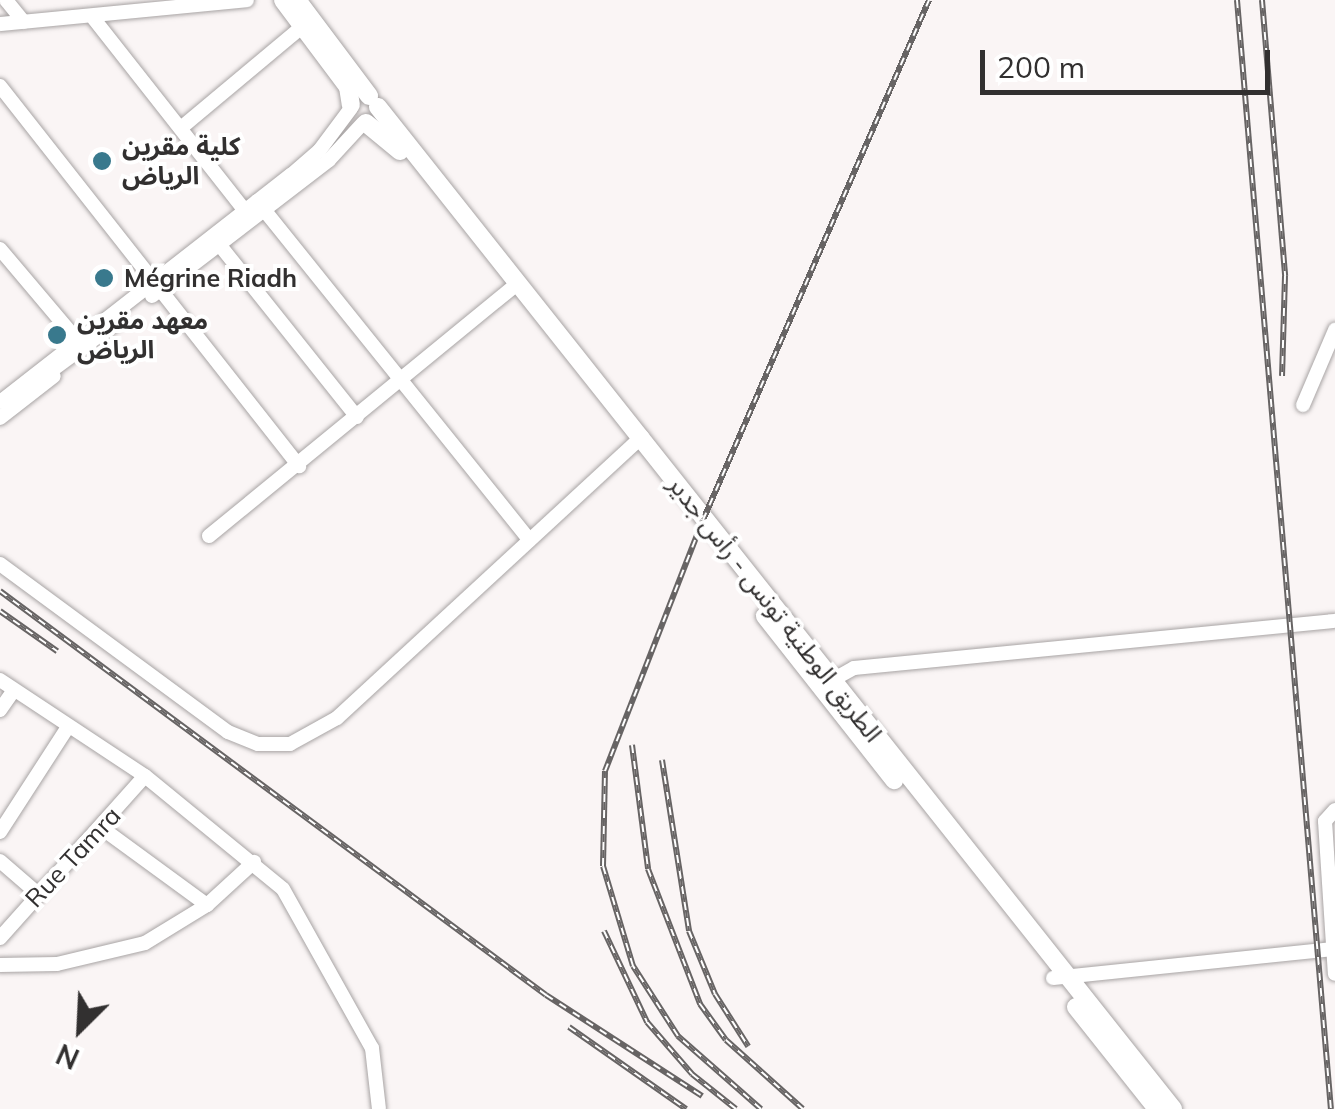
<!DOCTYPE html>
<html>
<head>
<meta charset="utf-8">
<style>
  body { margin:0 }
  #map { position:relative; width:1335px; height:1109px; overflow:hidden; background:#faf5f5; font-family:Mulish,"Noto Sans Arabic",sans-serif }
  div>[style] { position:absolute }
  .roads { filter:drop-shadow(0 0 2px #a8a4a4) drop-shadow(0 0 2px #a8a4a4) }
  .minor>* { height:14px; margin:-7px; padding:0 7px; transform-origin:7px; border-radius:7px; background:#fff }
  .major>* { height:18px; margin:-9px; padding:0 9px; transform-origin:9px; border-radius:9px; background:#fff }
  .rail>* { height:6px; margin-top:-3px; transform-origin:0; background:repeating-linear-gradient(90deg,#fff 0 8px,#676464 0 16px); box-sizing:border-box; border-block:2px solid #676464 }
  .dots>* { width:28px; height:28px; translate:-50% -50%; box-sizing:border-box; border:5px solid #fff; border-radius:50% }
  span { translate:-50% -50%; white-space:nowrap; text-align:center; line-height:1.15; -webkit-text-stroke:8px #fff; paint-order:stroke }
  .poi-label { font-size:25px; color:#323030; font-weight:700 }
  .left { translate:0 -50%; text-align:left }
  .street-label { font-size:25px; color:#323030 }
  .north { position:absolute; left:30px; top:979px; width:100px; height:100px; -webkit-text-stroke:8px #fff; paint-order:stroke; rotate:204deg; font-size:28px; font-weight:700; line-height:40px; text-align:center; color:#323030 }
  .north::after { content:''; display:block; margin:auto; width:35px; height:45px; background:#323030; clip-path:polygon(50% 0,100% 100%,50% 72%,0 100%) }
  .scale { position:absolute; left:980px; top:50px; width:290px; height:45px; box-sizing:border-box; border:5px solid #323030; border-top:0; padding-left:12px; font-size:30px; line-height:35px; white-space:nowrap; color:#323030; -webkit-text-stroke:8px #fff; paint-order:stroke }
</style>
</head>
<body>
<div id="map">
  <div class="roads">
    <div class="minor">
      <i style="left:6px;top:0;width:28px;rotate:51deg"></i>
      <i style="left:94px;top:19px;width:249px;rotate:51.8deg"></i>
      <i style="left:0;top:24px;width:248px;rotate:-5.5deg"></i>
      <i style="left:0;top:86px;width:484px;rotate:51.8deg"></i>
      <i style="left:181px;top:128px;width:158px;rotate:-39.9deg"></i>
      <i style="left:257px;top:201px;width:435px;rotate:51.2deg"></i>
      <i style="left:214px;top:238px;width:229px;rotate:51.4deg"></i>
      <i style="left:0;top:249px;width:119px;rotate:49.8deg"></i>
      <i style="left:152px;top:296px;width:223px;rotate:-37.5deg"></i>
      <i style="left:329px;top:160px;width:50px;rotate:-47.4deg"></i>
      <i style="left:44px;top:376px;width:93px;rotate:-36.3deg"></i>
      <i style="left:0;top:402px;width:369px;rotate:-38deg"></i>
      <i style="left:291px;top:175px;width:37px;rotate:-41deg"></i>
      <i style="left:319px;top:151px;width:54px;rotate:-53.3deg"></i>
      <i style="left:1303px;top:405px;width:82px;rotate:-66.9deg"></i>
      <i style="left:0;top:418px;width:68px;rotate:-37.9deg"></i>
      <i style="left:209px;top:536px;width:390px;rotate:-39.3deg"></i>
      <i style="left:0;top:564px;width:283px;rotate:36.4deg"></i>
      <i style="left:228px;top:732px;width:32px;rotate:22deg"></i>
      <i style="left:258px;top:744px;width:32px"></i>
      <i style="left:290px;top:744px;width:54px;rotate:-29deg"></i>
      <i style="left:337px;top:718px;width:415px;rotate:-42.7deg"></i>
      <i style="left:0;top:680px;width:174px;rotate:33.5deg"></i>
      <i style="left:145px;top:776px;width:178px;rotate:39.3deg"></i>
      <i style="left:283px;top:889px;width:182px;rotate:60.8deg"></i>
      <i style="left:372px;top:1048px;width:61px;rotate:83.5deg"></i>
      <i style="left:827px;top:683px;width:31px;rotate:-29deg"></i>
      <i style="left:854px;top:668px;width:483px;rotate:-5.6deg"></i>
      <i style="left:0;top:710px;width:24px;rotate:-55deg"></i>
      <i style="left:1335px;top:810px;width:15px;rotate:132deg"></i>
      <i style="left:1325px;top:821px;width:153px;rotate:86.3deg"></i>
      <i style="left:103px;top:829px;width:129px;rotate:36.2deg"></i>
      <i style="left:0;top:832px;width:125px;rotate:-57.1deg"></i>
      <i style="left:0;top:861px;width:49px;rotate:40.9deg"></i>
      <i style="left:0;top:938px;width:217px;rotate:-48.2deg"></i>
      <i style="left:0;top:965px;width:57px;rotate:-1deg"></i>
      <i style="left:57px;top:964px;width:90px;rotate:-13.4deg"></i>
      <i style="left:145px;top:943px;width:73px;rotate:-31.5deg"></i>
      <i style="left:207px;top:905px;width:64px;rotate:-42.5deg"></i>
      <i style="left:1053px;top:978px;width:282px;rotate:-5.9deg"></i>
    </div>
    <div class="major">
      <i style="left:283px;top:0;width:109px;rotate:53.2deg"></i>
      <i style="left:348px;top:87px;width:18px;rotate:81deg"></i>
      <i style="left:297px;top:0;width:120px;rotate:53.1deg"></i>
      <i style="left:378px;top:107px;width:1279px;rotate:51.57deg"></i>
      <i style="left:366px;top:123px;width:44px;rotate:39.5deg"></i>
      <i style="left:765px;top:616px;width:209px;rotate:51.8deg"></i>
      <i style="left:1076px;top:1007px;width:130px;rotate:51.5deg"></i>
    </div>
  </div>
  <div class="rail">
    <i style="left:1237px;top:0;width:1113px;rotate:85.16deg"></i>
    <i style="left:1262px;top:0;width:277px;rotate:85.2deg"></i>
    <i style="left:1285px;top:276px;width:100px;rotate:91.7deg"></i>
    <i style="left:0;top:591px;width:679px;rotate:36.5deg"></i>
    <i style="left:546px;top:995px;width:186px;rotate:32.9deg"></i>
    <i style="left:0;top:611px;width:70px;rotate:35.1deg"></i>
    <i style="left:632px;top:745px;width:125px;rotate:82.6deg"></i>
    <i style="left:648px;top:869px;width:145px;rotate:68.9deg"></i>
    <i style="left:700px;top:1004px;width:44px;rotate:54.2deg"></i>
    <i style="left:726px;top:1040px;width:103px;rotate:41.9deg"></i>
    <i style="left:662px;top:760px;width:173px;rotate:81deg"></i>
    <i style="left:689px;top:931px;width:68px;rotate:67.6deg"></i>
    <i style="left:715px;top:994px;width:62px;rotate:57.6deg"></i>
    <i style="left:604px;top:931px;width:101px;rotate:64.7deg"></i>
    <i style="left:647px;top:1022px;width:69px;rotate:49.1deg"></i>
    <i style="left:692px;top:1074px;width:56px;rotate:38.5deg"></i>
    <i style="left:569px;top:1027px;width:143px;rotate:35deg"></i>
    <i style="left:761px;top:1109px;width:111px;rotate:-138.7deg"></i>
    <i style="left:678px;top:1036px;width:83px;rotate:-122.7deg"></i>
    <i style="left:633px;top:966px;width:104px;rotate:-106.7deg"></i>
    <i style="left:603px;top:866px;width:95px;rotate:-88.8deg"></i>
    <i style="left:605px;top:771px;width:269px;rotate:-68.7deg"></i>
    <i style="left:703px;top:520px;width:567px;rotate:-66.51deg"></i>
  </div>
  <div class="dots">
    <i style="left:102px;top:161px;background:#39798d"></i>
    <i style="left:104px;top:278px;background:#39798d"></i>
    <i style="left:57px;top:335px;background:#39798d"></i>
  </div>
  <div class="poi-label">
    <span class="left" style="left:122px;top:161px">كلية مقرين<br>الرياض</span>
    <span class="left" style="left:124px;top:278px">Mégrine Riadh</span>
    <span class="left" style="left:77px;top:335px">معهد مقرين<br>الرياض</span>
  </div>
  <div class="street-label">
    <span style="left:775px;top:609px;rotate:52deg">الطريق الوطنية تونس - رأس جدير</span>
    <span style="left:73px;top:857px;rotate:-47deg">Rue Tamra</span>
  </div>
  <div class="north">N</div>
  <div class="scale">200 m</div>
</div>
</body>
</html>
